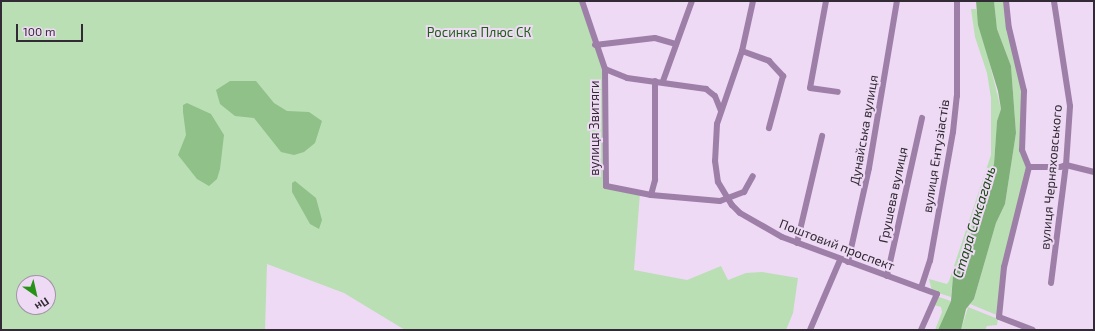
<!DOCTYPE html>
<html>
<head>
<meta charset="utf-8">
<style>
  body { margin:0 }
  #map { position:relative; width:1095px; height:331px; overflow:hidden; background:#eedaf4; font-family:"Exo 2",sans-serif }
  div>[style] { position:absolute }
  .green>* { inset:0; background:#badfb5 }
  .forest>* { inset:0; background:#8fc188 }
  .water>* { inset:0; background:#7eb078 }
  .minor>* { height:6px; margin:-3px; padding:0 3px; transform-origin:3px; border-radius:3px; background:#9e7fa8 }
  span { translate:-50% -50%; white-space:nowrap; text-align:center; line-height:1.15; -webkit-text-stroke:4px #eedaf4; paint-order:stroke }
  .park-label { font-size:13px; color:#1d5f14 }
  .street-label { font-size:13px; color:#322a34 }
  .water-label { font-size:14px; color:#174911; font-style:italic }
  .frame { position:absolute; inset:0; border:2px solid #322a34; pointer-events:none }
  .north { position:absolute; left:16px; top:275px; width:40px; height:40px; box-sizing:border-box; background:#eedaf4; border:1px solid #a394a7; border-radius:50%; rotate:146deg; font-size:11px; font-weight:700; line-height:16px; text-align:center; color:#322a34 }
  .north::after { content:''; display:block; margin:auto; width:14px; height:18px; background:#279218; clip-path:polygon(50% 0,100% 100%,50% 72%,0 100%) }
  .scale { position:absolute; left:16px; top:24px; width:67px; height:18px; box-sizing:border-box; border:2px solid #322a34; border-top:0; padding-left:5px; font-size:12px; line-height:14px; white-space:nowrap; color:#322a34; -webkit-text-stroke:3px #eedaf4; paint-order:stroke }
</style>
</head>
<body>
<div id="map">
  <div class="green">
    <i style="clip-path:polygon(evenodd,1px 1px,582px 1px,605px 69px,606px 186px,640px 193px,634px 270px,687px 280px,721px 266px,728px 280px,746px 273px,762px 272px,798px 278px,793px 313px,786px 330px,405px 330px,344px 293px,267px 264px,265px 330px,1px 330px,1px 1px,24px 283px,48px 283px,48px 307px,24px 307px,24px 283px)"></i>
    <i style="clip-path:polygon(994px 1px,1006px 1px,1024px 91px,1022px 150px,1028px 162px,1004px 267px,999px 316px,970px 304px,974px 299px,996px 223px,1005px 204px,1016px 133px,1011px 66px,997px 29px)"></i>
    <i style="clip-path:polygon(971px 9px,976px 9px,1001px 109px,997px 121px,994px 164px,967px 245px,953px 276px,951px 297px,932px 291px,929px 279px,947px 284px,949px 281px,991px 155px,991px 98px,987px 73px,975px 37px)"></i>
    <i style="clip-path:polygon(939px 297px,951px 301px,938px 330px,935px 330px,942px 312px,941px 307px,934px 305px)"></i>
    <i style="clip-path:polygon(968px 307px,998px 319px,997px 325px,987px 326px,985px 330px,961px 330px)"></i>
  </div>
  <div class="forest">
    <i style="clip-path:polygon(230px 81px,256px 81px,274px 103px,287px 111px,309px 112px,322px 121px,315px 143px,304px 152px,294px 155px,281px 152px,254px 118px,235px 116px,220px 104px,216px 90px)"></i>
    <i style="clip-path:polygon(187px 103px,211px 114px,224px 135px,220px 169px,217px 179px,209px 186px,197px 179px,178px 155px,186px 135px,183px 112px,183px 105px)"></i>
    <i style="clip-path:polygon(295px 181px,316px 198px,322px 220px,319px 229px,310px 224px,292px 192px,292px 183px)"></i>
  </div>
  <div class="water">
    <i style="clip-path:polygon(976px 1px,994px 1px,997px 29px,1011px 66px,1016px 133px,1005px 204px,996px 223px,974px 299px,966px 309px,961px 330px,938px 330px,951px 301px,953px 276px,967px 245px,994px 164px,997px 121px,1001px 109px,998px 91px,978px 25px)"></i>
  </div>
  <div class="minor">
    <i style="left:582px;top:1px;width:72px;rotate:71.3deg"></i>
    <i style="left:605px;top:69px;width:24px;rotate:22deg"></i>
    <i style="left:627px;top:78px;width:80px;rotate:7.9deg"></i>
    <i style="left:706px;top:89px;width:11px;rotate:38deg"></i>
    <i style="left:715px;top:96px;width:16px;rotate:68deg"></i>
    <i style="left:753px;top:1px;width:51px;rotate:102.4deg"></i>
    <i style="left:742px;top:51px;width:77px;rotate:108.9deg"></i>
    <i style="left:717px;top:124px;width:37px;rotate:93deg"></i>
    <i style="left:715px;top:161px;width:21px;rotate:82deg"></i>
    <i style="left:718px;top:182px;width:27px;rotate:59deg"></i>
    <i style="left:732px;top:205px;width:11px;rotate:45deg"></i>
    <i style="left:740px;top:213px;width:48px;rotate:29.7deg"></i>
    <i style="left:782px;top:237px;width:165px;rotate:20.2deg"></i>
    <i style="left:937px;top:294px;width:39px;rotate:114deg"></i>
    <i style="left:826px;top:1px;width:88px;rotate:100.4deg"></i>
    <i style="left:810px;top:88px;width:28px;rotate:8deg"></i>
    <i style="left:1006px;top:1px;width:27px;rotate:84deg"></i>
    <i style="left:1009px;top:28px;width:65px;rotate:76.6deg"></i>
    <i style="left:1024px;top:91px;width:59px;rotate:91.9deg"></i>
    <i style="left:1022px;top:150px;width:18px;rotate:68deg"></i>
    <i style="left:1029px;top:167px;width:103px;rotate:104deg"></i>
    <i style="left:1004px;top:267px;width:50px;rotate:95.7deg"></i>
    <i style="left:999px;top:317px;width:36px;rotate:21deg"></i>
    <i style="left:595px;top:45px;width:60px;rotate:-6.7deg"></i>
    <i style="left:655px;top:38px;width:22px;rotate:16deg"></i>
    <i style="left:742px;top:51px;width:29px;rotate:20deg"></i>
    <i style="left:769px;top:61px;width:21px;rotate:47deg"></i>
    <i style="left:783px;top:76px;width:54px;rotate:105.1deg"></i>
    <i style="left:605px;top:69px;width:117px;rotate:89.5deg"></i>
    <i style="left:606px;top:186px;width:46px;rotate:11.3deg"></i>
    <i style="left:651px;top:195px;width:69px;rotate:5deg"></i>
    <i style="left:720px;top:201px;width:26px;rotate:-21deg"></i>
    <i style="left:744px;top:192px;width:18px;rotate:-61deg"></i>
    <i style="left:663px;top:81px;width:85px;rotate:-70.1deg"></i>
    <i style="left:1029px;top:167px;width:31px"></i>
    <i style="left:1060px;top:167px;width:6px;rotate:-18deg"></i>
    <i style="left:1066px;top:165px;width:29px;rotate:14deg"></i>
    <i style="left:651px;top:195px;width:16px;rotate:-75deg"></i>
    <i style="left:655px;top:180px;width:99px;rotate:-90deg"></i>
    <i style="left:797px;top:243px;width:110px;rotate:-76.8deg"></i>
    <i style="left:848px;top:262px;width:96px;rotate:-77.4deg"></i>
    <i style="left:869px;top:168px;width:169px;rotate:-80.5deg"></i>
    <i style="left:887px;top:276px;width:162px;rotate:-77.5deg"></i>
    <i style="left:1051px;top:283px;width:119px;rotate:-82.8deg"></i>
    <i style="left:1066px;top:165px;width:59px;rotate:-86.1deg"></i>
    <i style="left:1070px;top:106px;width:106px;rotate:-98.7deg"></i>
    <i style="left:921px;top:288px;width:28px;rotate:-72deg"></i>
    <i style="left:930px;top:261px;width:131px;rotate:-79.9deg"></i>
    <i style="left:953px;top:132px;width:36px;rotate:-84deg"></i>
    <i style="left:957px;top:96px;width:95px;rotate:-90deg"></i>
    <i style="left:810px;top:330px;width:76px;rotate:-66.8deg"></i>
  </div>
  <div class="park-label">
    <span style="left:479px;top:32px">Росинка Плюс СК</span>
  </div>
  <div class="street-label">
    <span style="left:594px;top:128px;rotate:-90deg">вулиця Звитяги</span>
    <span style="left:864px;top:130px;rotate:-80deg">Дунайська вулиця</span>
    <span style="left:936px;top:156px;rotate:-81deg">вулиця Ентузіастів</span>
    <span style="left:1051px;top:177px;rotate:-85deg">вулиця Черняховського</span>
    <span style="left:893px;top:195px;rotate:-78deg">Грушева вулиця</span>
    <span style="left:837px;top:245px;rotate:21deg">Поштовий проспект</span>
  </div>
  <div class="water-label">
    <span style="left:974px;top:222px;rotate:-73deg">Стара Саксагань</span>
  </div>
  <div class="frame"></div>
  <div class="north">Пн</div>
  <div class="scale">100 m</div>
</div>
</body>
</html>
